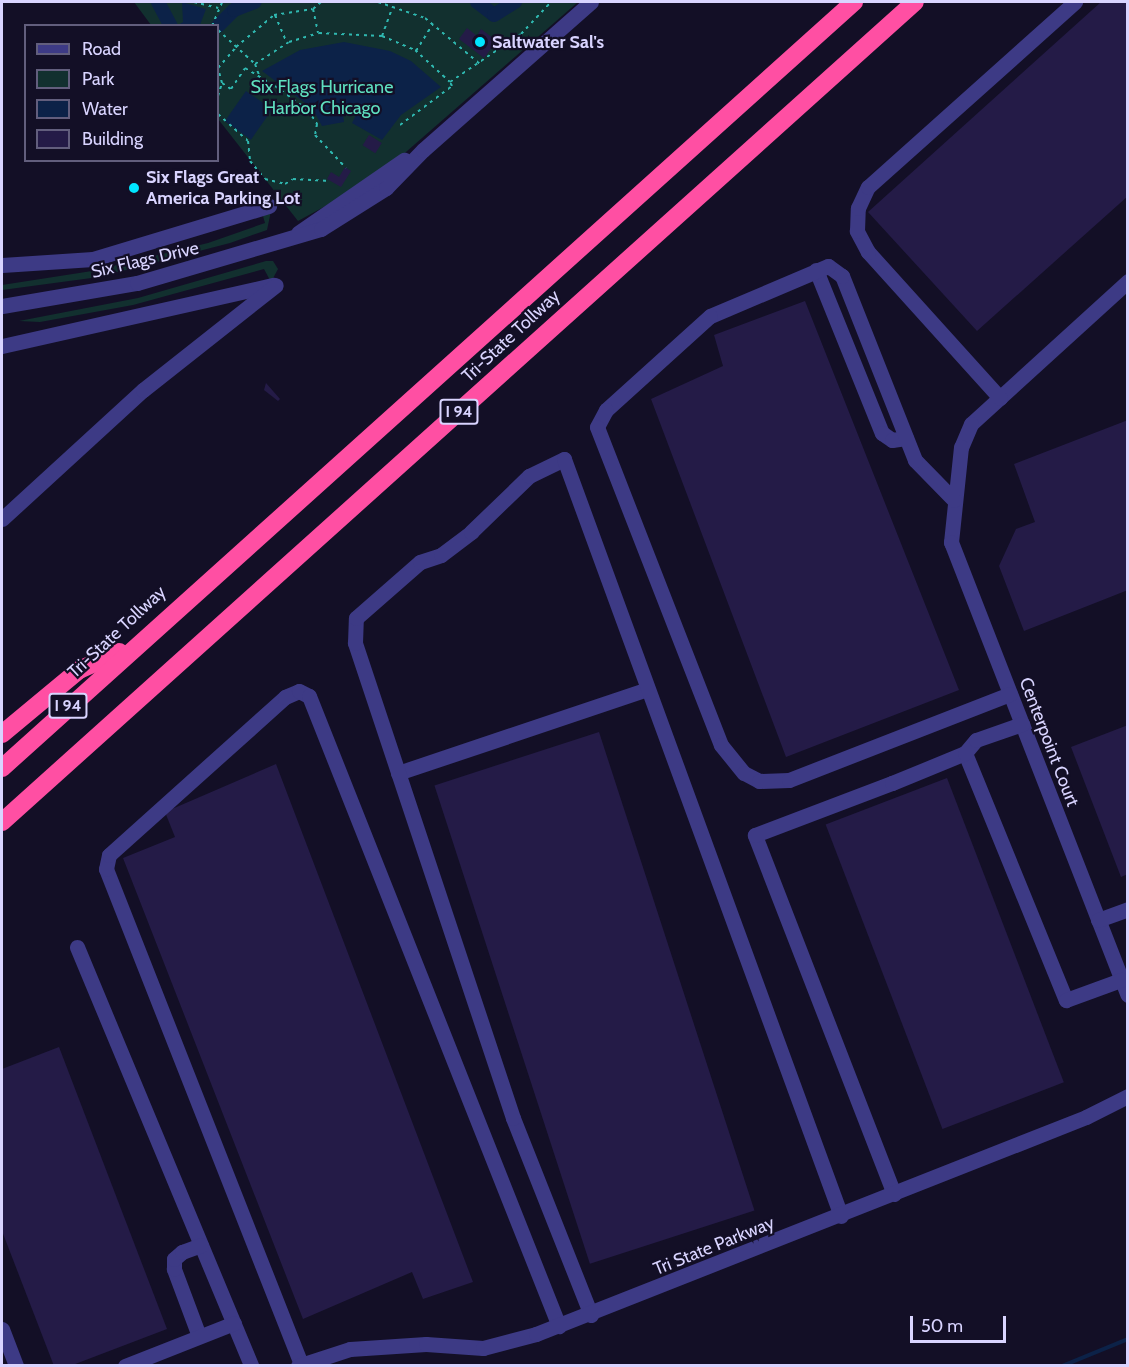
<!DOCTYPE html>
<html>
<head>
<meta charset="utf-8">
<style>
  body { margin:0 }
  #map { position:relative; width:1129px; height:1367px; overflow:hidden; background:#130f26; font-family:Cabin,sans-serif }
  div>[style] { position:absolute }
  .green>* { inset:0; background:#12302f }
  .water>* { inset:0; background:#0c2248; transform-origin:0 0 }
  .stream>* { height:4px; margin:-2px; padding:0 2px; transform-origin:2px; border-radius:2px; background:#0c2248 }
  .canal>* { height:14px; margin:-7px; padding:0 7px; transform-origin:7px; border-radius:7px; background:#0c2248 }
  .building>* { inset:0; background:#241b47; transform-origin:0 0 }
  .path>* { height:2px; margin-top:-1px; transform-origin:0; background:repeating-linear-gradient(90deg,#2fb8b0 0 3px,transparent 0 7.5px) }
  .minor>* { height:15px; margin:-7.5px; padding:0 7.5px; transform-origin:7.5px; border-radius:7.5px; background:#3d3a85 }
  .highway>* { height:18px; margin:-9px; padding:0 9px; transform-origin:9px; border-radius:9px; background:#ff4fa3 }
  .dots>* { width:16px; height:16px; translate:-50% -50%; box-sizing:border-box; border:3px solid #130f26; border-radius:50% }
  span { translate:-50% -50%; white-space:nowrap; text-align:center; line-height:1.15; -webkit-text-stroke:4.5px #130f26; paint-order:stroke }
  .shield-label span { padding:2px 4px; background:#130f26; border:2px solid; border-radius:4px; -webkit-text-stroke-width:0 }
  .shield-label { font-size:16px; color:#d9d4ff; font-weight:700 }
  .poi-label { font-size:18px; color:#d9d4ff; font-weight:700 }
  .left { translate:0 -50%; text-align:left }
  .park-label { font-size:18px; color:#5fe0c0 }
  .street-label { font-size:18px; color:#d9d4ff }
  .frame { position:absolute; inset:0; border:3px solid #d9d4ff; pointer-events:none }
  .legend { position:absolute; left:24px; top:24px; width:195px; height:138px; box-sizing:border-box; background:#130f26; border:2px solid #625e7d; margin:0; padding:8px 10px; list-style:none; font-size:18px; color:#d9d4ff }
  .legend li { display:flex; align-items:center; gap:12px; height:30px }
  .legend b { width:30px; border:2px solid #625e7d }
  .scale { position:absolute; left:910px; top:1316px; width:96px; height:27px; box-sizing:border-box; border:3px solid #d9d4ff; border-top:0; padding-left:8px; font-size:18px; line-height:21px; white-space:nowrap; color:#d9d4ff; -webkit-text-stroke:4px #130f26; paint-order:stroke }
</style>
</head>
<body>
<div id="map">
  <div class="green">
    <i style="clip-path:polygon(134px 2px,578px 2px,375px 179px,298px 221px,218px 119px,218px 26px,151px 25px)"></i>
    <i style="clip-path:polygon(271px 211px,267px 230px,230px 243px,99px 277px,2px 290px,2px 285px,92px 271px,208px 243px,265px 223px,263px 216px)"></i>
    <i style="clip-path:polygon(266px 261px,273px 261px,278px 269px,271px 282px,264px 269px,133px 305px,40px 322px,19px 321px,138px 298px)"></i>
  </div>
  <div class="water">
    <i style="clip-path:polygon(182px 2px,206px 9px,200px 25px,178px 25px,183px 22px)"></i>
    <i style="clip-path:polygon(344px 42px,390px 51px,411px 61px,441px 87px,401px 115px,382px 140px,352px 123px,360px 107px,357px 103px,342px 107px,344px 122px,322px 126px,312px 108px,262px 71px,300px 50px)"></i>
    <i style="left:246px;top:91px;width:32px;height:37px;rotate:35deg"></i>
  </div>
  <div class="stream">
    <i style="left:1062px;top:1366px;width:71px;rotate:-22.2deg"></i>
  </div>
  <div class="canal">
    <i style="left:158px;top:2px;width:27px;rotate:62deg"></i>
    <i style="left:477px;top:2px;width:21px;rotate:37deg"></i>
    <i style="left:494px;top:15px;width:25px;rotate:-32deg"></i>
    <i style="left:218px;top:26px;width:23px;rotate:-45deg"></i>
    <i style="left:234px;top:10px;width:22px;rotate:-21deg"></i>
  </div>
  <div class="building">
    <i style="clip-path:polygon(1101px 2px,1128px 2px,1128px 196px,977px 331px,868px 212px)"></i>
    <i style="clip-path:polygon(467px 28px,477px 36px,481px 29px,497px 41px,484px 58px,459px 39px)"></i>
    <i style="left:369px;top:135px;width:15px;height:12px;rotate:32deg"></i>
    <i style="clip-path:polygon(345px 167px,351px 171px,341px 187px,327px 179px,331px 172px,339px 177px)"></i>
    <i style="clip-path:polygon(805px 301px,959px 690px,786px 757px,651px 399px,723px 366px,714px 335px)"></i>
    <i style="clip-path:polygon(266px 383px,280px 399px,278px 401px,264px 390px)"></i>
    <i style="clip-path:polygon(1128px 420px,1128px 590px,1024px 631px,999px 566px,1016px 529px,1035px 522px,1014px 464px)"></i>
    <i style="clip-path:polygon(1128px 725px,1128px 874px,1121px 877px,1071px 747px)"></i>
    <i style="left:599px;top:732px;width:503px;height:173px;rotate:72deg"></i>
    <i style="clip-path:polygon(276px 764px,473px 1282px,423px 1299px,412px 1272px,303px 1319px,123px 858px,175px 837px,165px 812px)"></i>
    <i style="left:947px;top:778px;width:326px;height:130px;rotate:69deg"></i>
    <i style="clip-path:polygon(59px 1047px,167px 1329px,70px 1366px,54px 1366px,2px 1231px,2px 1069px)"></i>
  </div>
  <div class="path">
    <i style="left:194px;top:2px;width:25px;rotate:14deg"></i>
    <i style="left:378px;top:2px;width:50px;rotate:18.8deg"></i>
    <i style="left:425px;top:18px;width:72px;rotate:39.9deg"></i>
    <i style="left:313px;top:9px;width:24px;rotate:78deg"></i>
    <i style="left:275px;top:15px;width:30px;rotate:67deg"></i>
    <i style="left:212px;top:26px;width:26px;rotate:-67deg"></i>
    <i style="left:218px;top:30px;width:50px;rotate:42.6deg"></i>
    <i style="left:255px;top:64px;width:12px;rotate:70deg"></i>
    <i style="left:382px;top:36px;width:30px;rotate:-70deg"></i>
    <i style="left:416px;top:51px;width:32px;rotate:-58deg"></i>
    <i style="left:255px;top:64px;width:40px;rotate:-32.9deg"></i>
    <i style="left:289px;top:42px;width:31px;rotate:-17deg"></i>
    <i style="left:319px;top:33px;width:63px;rotate:2.7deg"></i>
    <i style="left:382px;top:36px;width:36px;rotate:23deg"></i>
    <i style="left:415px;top:50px;width:47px;rotate:42.4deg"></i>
    <i style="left:450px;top:82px;width:86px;rotate:-34.1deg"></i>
    <i style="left:521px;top:34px;width:44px;rotate:-46.8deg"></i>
    <i style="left:222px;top:83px;width:11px;rotate:34deg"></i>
    <i style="left:231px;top:89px;width:25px;rotate:-56deg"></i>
    <i style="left:245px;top:68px;width:35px;rotate:31deg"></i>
    <i style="left:275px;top:86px;width:41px;rotate:36deg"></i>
    <i style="left:308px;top:110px;width:17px;rotate:57deg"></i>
    <i style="left:317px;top:124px;width:11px;rotate:100deg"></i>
    <i style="left:315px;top:135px;width:45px;rotate:46.8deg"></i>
    <i style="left:218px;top:96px;width:14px;rotate:-73deg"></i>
    <i style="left:222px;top:83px;width:16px;rotate:-105deg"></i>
    <i style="left:218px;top:68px;width:28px;rotate:-49deg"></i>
    <i style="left:236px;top:47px;width:50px;rotate:-40.1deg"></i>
    <i style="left:274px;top:15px;width:39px;rotate:-9deg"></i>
    <i style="left:313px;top:9px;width:11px;rotate:-41deg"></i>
    <i style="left:218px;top:114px;width:40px;rotate:42deg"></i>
    <i style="left:248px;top:141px;width:20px;rotate:84deg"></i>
    <i style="left:250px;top:161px;width:23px;rotate:50deg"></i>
    <i style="left:265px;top:179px;width:21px;rotate:14deg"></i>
    <i style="left:285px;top:184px;width:9px;rotate:-32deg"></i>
    <i style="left:293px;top:179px;width:37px;rotate:3deg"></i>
    <i style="left:400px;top:125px;width:65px;rotate:-36.9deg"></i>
    <i style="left:452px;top:86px;width:4px;rotate:-117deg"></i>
  </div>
  <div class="minor">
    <i style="left:298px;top:233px;width:129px;rotate:-34.6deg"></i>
    <i style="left:2px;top:265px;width:91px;rotate:-3.8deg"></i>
    <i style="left:93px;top:259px;width:184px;rotate:-16.8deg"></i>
    <i style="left:816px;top:270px;width:176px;rotate:68deg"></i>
    <i style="left:882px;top:433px;width:12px;rotate:35deg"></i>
    <i style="left:892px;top:440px;width:14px;rotate:-8deg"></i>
    <i style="left:1128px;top:281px;width:212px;rotate:137.7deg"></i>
    <i style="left:971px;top:424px;width:25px;rotate:113deg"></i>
    <i style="left:961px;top:447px;width:96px;rotate:96deg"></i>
    <i style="left:951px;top:542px;width:486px;rotate:68.7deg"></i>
    <i style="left:2px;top:306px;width:137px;rotate:-9.7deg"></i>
    <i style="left:137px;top:283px;width:192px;rotate:-16.4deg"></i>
    <i style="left:321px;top:229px;width:77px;rotate:-32.2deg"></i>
    <i style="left:386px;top:188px;width:53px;rotate:-45.8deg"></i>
    <i style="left:423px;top:150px;width:224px;rotate:-41.4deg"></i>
    <i style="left:2px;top:346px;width:278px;rotate:-12.7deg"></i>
    <i style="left:1000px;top:398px;width:197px;rotate:-132.1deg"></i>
    <i style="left:868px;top:252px;width:24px;rotate:-118deg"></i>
    <i style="left:857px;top:231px;width:23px;rotate:-88deg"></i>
    <i style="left:858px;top:208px;width:23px;rotate:-65deg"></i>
    <i style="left:868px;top:187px;width:278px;rotate:-41.8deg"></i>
    <i style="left:954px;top:500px;width:56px;rotate:-134.3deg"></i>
    <i style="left:915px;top:460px;width:198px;rotate:-111.6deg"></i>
    <i style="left:842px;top:276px;width:17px;rotate:-144deg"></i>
    <i style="left:828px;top:266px;width:128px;rotate:157deg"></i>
    <i style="left:710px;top:316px;width:140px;rotate:137.9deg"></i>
    <i style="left:606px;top:410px;width:19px;rotate:118deg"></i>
    <i style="left:597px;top:427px;width:341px;rotate:68.7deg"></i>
    <i style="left:721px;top:745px;width:36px;rotate:51deg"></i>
    <i style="left:744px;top:773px;width:17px;rotate:28deg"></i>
    <i style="left:759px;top:781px;width:30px;rotate:-2deg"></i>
    <i style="left:789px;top:780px;width:237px;rotate:-21.3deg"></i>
    <i style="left:2px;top:519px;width:191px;rotate:-42.5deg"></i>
    <i style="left:143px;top:390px;width:169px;rotate:-38.3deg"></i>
    <i style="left:965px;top:753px;width:267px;rotate:67.8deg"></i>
    <i style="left:1066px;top:1000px;width:59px;rotate:-20deg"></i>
    <i style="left:398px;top:773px;width:261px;rotate:-18.6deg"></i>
    <i style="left:1098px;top:920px;width:32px;rotate:-20deg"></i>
    <i style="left:77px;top:947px;width:454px;rotate:67.4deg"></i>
    <i style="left:894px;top:1194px;width:385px;rotate:-111.2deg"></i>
    <i style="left:755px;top:835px;width:147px;rotate:-20.8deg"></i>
    <i style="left:892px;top:783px;width:79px;rotate:-22.3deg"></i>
    <i style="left:965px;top:753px;width:17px;rotate:-50deg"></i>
    <i style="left:976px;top:740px;width:49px;rotate:-19.2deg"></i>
    <i style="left:591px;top:1315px;width:212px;rotate:-111.6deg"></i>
    <i style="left:513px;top:1118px;width:501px;rotate:-108.4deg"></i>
    <i style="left:355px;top:643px;width:25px;rotate:-88deg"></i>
    <i style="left:356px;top:618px;width:85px;rotate:-41.2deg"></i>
    <i style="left:420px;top:562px;width:22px;rotate:-18deg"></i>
    <i style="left:441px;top:555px;width:38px;rotate:-37deg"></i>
    <i style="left:471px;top:532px;width:81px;rotate:-44deg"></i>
    <i style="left:529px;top:476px;width:39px;rotate:-26deg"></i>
    <i style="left:564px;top:459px;width:806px;rotate:69.9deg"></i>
    <i style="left:2px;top:1329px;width:40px;rotate:69deg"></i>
    <i style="left:199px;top:1336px;width:72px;rotate:-110.5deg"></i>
    <i style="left:174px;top:1269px;width:10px;rotate:-90deg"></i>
    <i style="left:174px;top:1259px;width:11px;rotate:-41deg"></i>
    <i style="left:182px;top:1252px;width:20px;rotate:-20deg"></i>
    <i style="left:301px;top:1364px;width:532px;rotate:-111.5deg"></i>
    <i style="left:106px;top:869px;width:14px;rotate:-78deg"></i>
    <i style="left:109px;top:855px;width:237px;rotate:-41.9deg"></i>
    <i style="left:285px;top:697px;width:15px;rotate:-23deg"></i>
    <i style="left:299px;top:691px;width:11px;rotate:27deg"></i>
    <i style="left:309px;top:696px;width:678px;rotate:68.36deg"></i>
    <i style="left:125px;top:1366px;width:117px;rotate:-21.5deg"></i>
    <i style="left:298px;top:1366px;width:55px;rotate:-18.1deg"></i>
    <i style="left:350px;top:1349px;width:76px;rotate:-3.8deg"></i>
    <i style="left:426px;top:1344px;width:57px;rotate:4deg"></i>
    <i style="left:483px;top:1348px;width:55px;rotate:-14.8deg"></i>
    <i style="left:536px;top:1334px;width:591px;rotate:-21.53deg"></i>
    <i style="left:1086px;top:1117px;width:47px;rotate:-26.6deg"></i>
  </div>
  <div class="highway">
    <i style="left:2px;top:734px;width:100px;rotate:-39.7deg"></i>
    <i style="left:79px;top:670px;width:44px;rotate:-24.2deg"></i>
    <i style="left:2px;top:768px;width:1146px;rotate:-41.96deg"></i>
    <i style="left:2px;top:822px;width:1227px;rotate:-41.93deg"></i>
  </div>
  <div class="dots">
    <i style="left:480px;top:42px;background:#00e5ff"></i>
    <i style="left:134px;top:188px;background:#00e5ff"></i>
  </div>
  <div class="shield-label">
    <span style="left:459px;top:412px">I 94</span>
    <span style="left:68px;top:706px">I 94</span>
  </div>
  <div class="poi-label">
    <span class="left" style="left:492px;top:42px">Saltwater Sal's</span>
    <span class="left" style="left:146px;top:188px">Six Flags Great<br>America Parking Lot</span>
  </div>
  <div class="park-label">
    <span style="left:322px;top:98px">Six Flags Hurricane<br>Harbor Chicago</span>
  </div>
  <div class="street-label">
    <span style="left:145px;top:260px;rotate:-13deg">Six Flags Drive</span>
    <span style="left:511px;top:336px;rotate:-43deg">Tri-State Tollway</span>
    <span style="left:117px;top:632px;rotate:-43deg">Tri-State Tollway</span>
    <span style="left:1049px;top:742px;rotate:69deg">Centerpoint Court</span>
    <span style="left:714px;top:1246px;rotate:-22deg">Tri State Parkway</span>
  </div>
  <div class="frame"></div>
  <ul class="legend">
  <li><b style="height:8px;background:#3d3a85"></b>Road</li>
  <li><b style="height:16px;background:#12302f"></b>Park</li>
  <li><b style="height:16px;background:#0c2248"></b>Water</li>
  <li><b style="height:16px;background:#241b47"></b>Building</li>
  </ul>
  <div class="scale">50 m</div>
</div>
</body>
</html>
